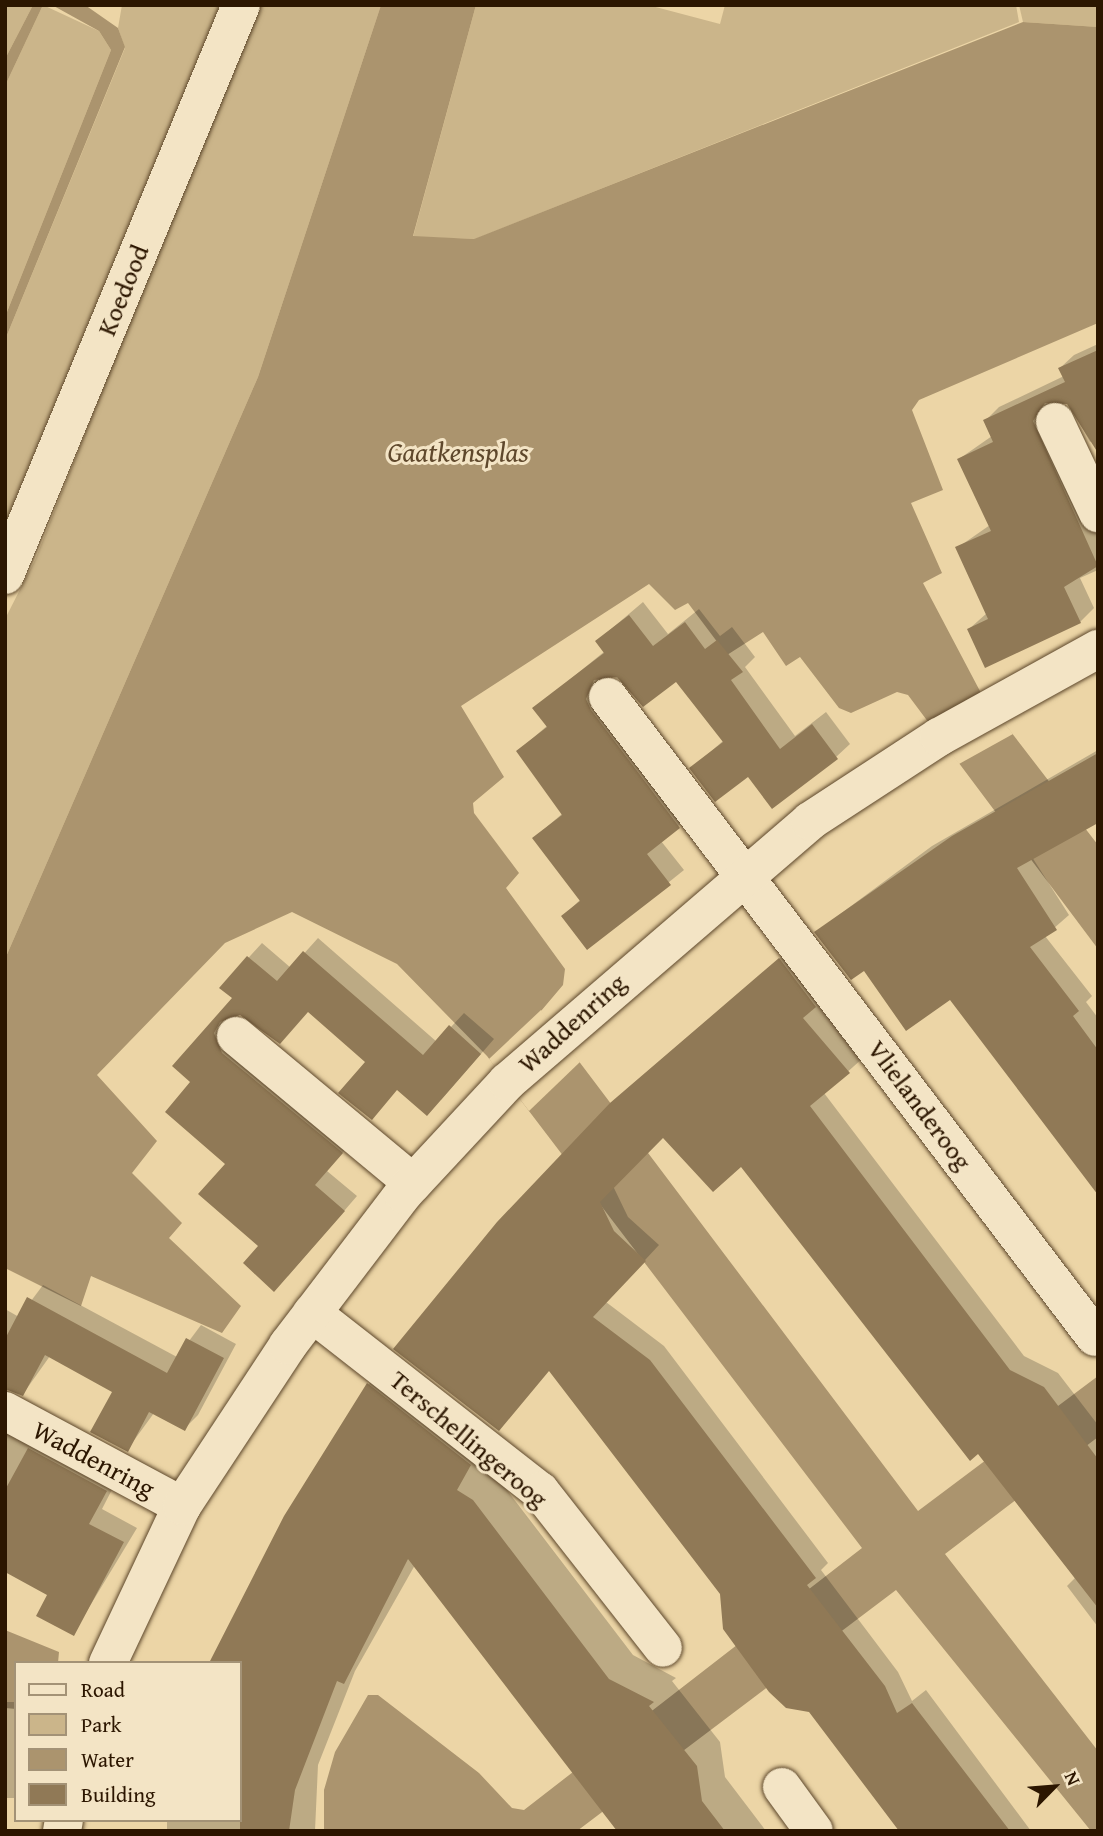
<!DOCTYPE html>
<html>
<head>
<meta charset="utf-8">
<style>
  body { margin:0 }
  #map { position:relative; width:1103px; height:1836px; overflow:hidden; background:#ecd5a6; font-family:"Gentium Book Plus",serif }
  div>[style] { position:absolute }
  .green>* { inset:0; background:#cbb58a }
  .water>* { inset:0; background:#ab946e }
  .pier>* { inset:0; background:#ecd5a6 }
  .shadow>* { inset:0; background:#0003; transform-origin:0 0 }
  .building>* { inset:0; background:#907956 }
  .roads { filter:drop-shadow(0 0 2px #5c462a) drop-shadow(0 0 2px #5c462a) }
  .minor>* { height:38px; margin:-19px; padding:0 19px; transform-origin:19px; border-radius:19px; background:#f3e4c5 }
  span { translate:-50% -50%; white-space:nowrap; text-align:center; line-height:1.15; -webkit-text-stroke:6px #f3e4c5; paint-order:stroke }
  .street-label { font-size:26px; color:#2c1600 }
  .water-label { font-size:28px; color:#5f482c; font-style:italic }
  .frame { position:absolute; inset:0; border:7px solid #2c1600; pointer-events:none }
  .legend { position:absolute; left:14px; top:1661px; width:228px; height:161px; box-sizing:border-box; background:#f3e4c5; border:2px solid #a39276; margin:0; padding:9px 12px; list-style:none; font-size:21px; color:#2c1600 }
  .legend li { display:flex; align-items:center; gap:14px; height:35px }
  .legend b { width:35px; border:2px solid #a39276 }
  .north { position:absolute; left:1019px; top:1752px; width:70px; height:70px; -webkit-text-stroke:5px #f3e4c5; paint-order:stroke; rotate:65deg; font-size:19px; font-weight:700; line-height:28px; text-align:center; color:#2c1600 }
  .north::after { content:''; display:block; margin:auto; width:24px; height:32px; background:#2c1600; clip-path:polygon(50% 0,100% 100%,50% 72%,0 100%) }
</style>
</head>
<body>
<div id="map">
  <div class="green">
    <i style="clip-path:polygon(5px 5px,33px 5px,5px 59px)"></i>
    <i style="clip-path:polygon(43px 5px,99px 31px,111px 50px,5px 317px,5px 86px)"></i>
    <i style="clip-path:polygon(122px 5px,220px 5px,5px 524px,5px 340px,125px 48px,118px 28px)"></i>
    <i style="clip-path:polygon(255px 5px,381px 5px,258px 377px,5px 959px,5px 619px,35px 560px)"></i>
    <i style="clip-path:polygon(476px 5px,648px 5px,720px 24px,725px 5px,1016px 5px,1019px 22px,475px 239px,413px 237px)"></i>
    <i style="clip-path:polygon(1019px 5px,1098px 5px,1098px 27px,1023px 22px)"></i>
  </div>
  <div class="water">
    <i style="clip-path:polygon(33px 5px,43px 5px,5px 86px,5px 59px)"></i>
    <i style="clip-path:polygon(52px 5px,85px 5px,118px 28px,125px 47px,5px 340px,5px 317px,111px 50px,99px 31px)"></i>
    <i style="clip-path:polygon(381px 5px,476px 5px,413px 236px,474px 239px,1023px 22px,1098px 27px,1098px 323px,919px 400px,912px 410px,943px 490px,911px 503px,942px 573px,923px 583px,981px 693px,1098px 845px,1098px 949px,908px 695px,897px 692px,851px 713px,839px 708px,800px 657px,786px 666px,763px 632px,727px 655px,688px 603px,675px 610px,649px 584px,461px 706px,504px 777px,473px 803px,474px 813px,519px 873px,506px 888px,565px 969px,563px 985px,541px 1011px,918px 1511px,1098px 1376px,1098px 1437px,945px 1554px,1098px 1751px,1098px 1831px,1091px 1831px,896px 1590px,577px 1831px,324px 1831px,324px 1790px,335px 1752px,368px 1695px,378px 1695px,479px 1773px,512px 1808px,524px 1810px,862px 1548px,487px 1056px,397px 964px,292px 912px,225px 943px,97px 1075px,157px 1141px,132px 1173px,182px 1223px,169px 1238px,241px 1306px,222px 1333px,91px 1276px,81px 1306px,5px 1268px,5px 959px,258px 377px)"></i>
    <i style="clip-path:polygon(5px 1630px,59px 1652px,58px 1663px,16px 1663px,16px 1709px,5px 1708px)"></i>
  </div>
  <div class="pier">
    <i style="clip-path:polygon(981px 693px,1013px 734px,959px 764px,928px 722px)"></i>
    <i style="clip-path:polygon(541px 1010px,580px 1062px,529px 1111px,489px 1059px)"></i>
  </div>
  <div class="shadow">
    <i style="clip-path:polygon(1098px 344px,1098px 439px,1090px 442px,1068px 402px,1050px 401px,1048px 417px,1098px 519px,1098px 570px,1080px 578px,1094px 608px,1080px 622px,969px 629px,987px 613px,957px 548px,990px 525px,959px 459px,992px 436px,985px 421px,999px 407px,1064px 376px,1060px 368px,1074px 355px)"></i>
    <i style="clip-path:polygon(643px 602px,668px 634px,699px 609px,720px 636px,732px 627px,755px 657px,745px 667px,795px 736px,826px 712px,850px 744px,836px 757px,749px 775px,692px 768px,724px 740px,677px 680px,626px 682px,604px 673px,603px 696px,693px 813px,661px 841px,684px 870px,588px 947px,563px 916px,581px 899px,534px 838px,563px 813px,518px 751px,548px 725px,535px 708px,605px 651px,597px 641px)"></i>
    <i style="clip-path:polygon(1098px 750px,1098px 821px,1032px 857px,1069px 915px,1045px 936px,1092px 996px,1086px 1002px,1098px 1018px,1098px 1190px,950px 998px,865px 968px,816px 932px,932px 846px)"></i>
    <i style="clip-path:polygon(318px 938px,437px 1042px,464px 1013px,494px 1039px,441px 1100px,368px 1062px,309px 1010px,229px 1014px,355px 1138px,327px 1171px,357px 1196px,288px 1276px,227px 1164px,193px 1082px,175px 1066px,234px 998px,222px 987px,262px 943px,291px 968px)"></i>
    <i style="clip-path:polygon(794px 946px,829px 992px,817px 1004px,863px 1058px,824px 1093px,1024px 1356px,1058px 1373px,1098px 1425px,1098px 1627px,1067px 1586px,1075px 1578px,979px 1452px,741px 1164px,663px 1135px,613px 1186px,628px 1217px,659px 1245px,606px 1302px,664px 1346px,828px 1563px,821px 1570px,898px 1672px,912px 1701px,926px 1690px,1031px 1831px,902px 1831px,550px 1369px,627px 1089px)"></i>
    <i style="clip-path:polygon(43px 1285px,177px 1357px,201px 1325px,236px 1344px,198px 1415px,184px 1429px,154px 1413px,127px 1450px,114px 1391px,50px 1356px,23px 1394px,5px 1388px,5px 1309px,19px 1317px)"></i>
    <i style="clip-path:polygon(392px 1361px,497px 1477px,633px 1655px,676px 1678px,672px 1681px,720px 1742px,725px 1777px,766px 1831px,619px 1831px,415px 1565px,355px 1671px,318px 1765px,315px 1831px,167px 1831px,167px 1820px,240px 1820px,240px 1663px,368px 1385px)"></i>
    <i style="clip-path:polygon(5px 1412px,119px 1476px,102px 1509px,137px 1528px,73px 1634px,49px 1594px,5px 1570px)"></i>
    <i style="left:16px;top:1702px;width:96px;height:15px;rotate:90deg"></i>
  </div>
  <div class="building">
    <i style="clip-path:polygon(1098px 350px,1098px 453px,1067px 404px,1045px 403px,1033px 421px,1098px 566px,1064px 587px,1081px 623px,985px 668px,967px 629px,988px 619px,955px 547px,991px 531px,957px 459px,993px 442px,983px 420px,1065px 382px,1058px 368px)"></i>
    <i style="clip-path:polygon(629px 615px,653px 646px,685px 622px,705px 649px,717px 640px,743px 672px,731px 680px,780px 749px,812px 724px,838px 759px,772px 809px,748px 777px,715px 802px,689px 768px,723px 742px,676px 682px,643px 707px,617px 677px,594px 680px,586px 699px,591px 710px,680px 828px,647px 854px,671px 885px,587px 950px,561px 916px,580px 901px,532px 838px,562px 815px,516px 751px,547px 727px,532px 708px,604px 653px,595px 641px)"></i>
    <i style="clip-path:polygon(1098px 753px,1098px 823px,1017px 868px,1057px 930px,1030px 947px,1079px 1011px,1073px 1016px,1098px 1050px,1098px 1195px,950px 1000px,906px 1031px,864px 971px,851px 980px,814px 932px,952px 836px)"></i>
    <i style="clip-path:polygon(303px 951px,423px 1055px,449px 1025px,481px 1054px,427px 1116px,397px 1090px,372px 1120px,338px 1093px,365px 1062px,308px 1012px,280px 1044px,240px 1015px,220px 1022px,214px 1033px,222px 1053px,343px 1153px,315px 1185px,345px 1211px,274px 1292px,243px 1263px,258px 1246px,198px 1194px,225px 1164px,165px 1112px,190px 1082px,172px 1066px,232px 998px,219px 988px,247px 956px,277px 981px)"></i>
    <i style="clip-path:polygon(779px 958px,816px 1007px,803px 1018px,850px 1073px,810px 1106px,1010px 1370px,1044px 1387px,1098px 1459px,1098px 1608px,978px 1454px,970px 1461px,741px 1167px,713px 1192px,663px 1138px,600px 1202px,614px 1231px,646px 1261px,593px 1317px,650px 1360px,816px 1578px,807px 1585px,885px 1686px,897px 1713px,912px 1703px,1010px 1831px,899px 1831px,809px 1712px,786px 1708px,769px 1692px,723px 1629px,720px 1594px,549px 1371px,499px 1431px,393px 1349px,497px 1222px,610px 1103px)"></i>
    <i style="clip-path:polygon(27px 1297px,167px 1373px,186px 1338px,224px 1358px,185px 1431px,149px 1412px,128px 1452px,90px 1432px,112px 1392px,45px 1355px,23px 1396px,5px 1389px,5px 1339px)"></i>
    <i style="clip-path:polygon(367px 1383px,471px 1465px,457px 1490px,473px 1500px,609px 1679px,654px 1702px,649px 1706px,697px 1766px,702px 1801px,725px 1831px,617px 1831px,408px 1559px,344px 1684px,337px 1681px,295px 1790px,289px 1831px,240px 1831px,240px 1663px,209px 1663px,284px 1516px)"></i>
    <i style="clip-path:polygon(28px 1448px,107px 1491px,89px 1524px,124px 1542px,74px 1636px,36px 1616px,47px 1595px,5px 1572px,5px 1490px)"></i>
  </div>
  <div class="roads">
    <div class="minor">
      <i style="left:1055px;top:422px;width:101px;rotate:64.7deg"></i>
      <i style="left:5px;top:575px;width:617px;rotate:-67.51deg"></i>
      <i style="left:608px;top:697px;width:804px;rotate:52.73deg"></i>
      <i style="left:236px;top:1036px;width:230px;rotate:39.7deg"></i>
      <i style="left:312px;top:1313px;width:289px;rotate:38deg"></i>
      <i style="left:540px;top:1491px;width:199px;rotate:51.9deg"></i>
      <i style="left:5px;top:1411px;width:201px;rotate:28.2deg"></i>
      <i style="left:108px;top:1663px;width:174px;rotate:-64.8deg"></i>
      <i style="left:182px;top:1506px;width:193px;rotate:-56.6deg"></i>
      <i style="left:288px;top:1345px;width:190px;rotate:-52.7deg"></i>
      <i style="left:403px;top:1194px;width:153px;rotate:-47.1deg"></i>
      <i style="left:507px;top:1082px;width:400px;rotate:-40.7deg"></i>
      <i style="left:810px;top:821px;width:154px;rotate:-33.1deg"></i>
      <i style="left:939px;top:737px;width:182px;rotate:-29deg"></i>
      <i style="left:782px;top:1787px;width:54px;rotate:54deg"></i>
      <i style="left:62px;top:1831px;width:11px;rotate:-80deg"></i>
    </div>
  </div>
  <div class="street-label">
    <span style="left:123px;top:290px;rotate:-68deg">Koedood</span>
    <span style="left:572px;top:1023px;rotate:-42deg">Waddenring</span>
    <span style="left:920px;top:1105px;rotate:53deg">Vlielanderoog</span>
    <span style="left:469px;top:1439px;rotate:40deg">Terschellingeroog</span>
    <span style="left:94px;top:1459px;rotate:28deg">Waddenring</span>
  </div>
  <div class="water-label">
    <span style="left:458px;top:452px">Gaatkensplas</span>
  </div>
  <div class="frame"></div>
  <ul class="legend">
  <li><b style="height:9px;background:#f3e4c5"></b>Road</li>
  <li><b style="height:19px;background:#cbb58a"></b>Park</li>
  <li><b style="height:19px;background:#ab946e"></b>Water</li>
  <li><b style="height:19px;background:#907956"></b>Building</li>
  </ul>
  <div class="north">N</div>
</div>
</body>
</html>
